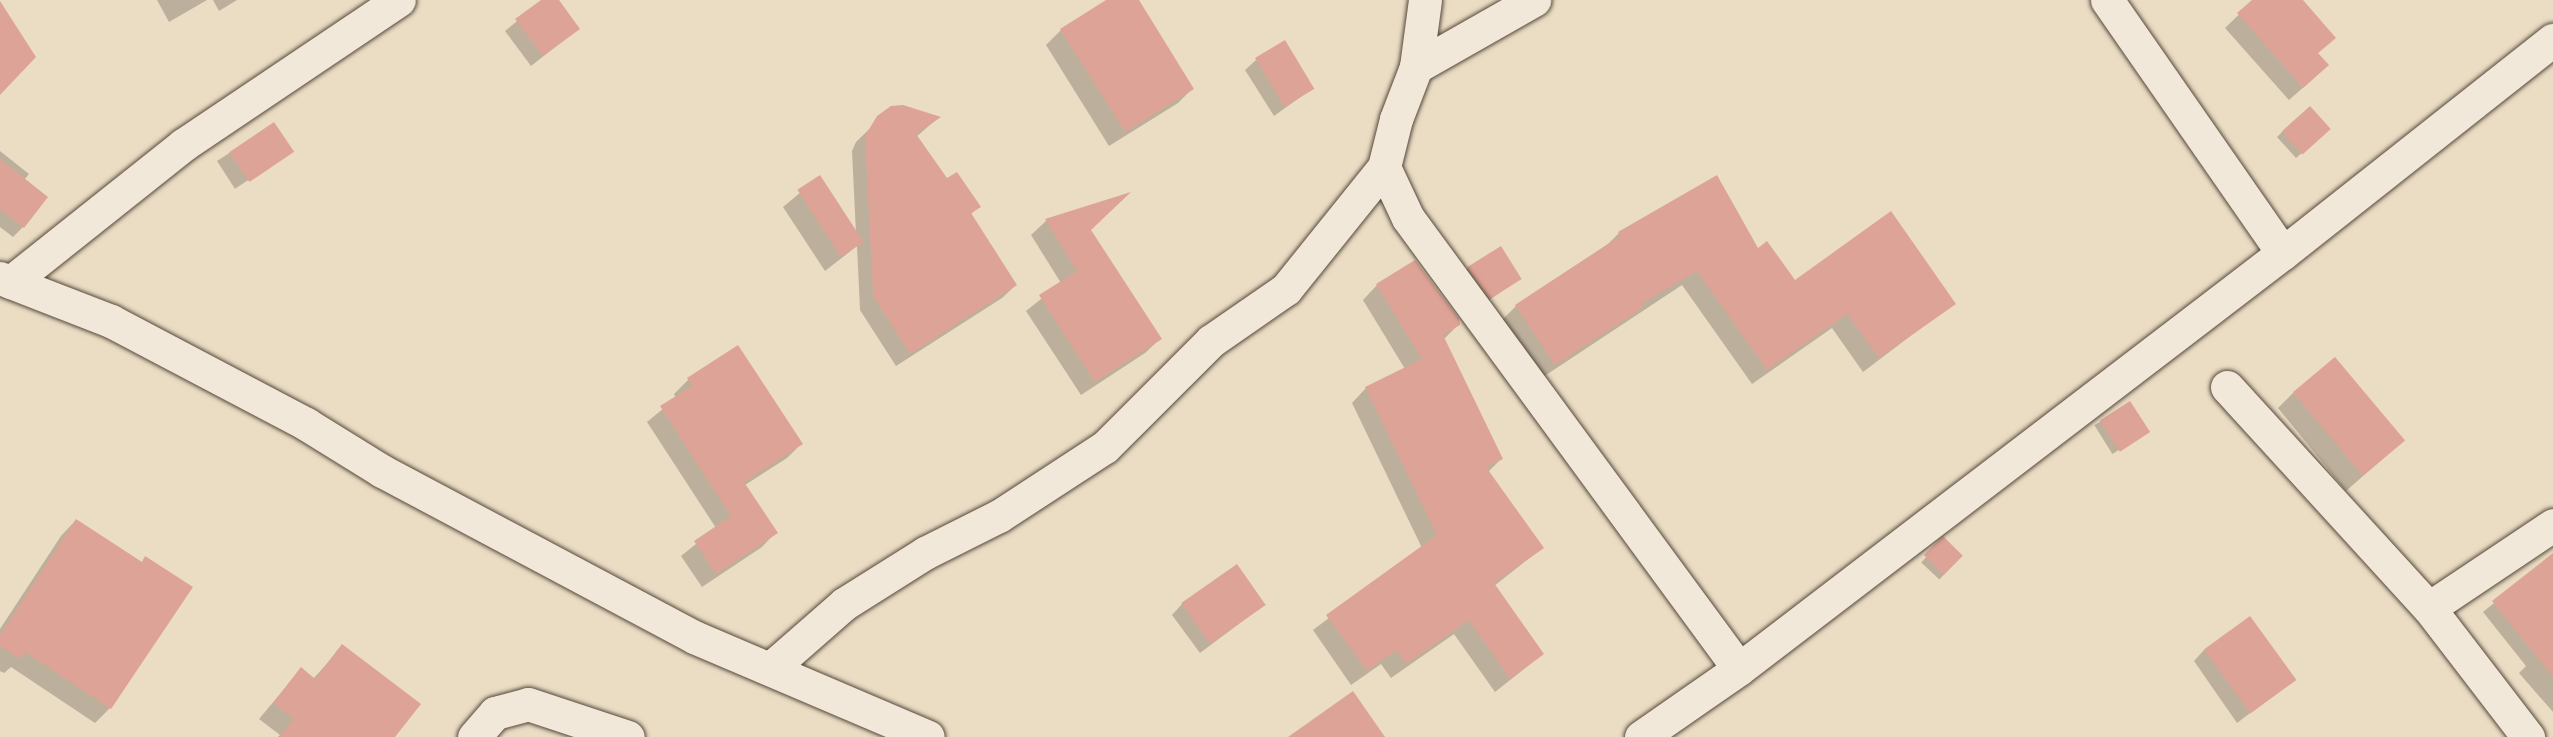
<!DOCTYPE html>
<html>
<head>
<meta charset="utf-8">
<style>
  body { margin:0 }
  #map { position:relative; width:2553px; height:737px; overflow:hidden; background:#ebdcc4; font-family:Alegreya,serif }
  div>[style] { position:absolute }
  .shadow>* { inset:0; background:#0003; transform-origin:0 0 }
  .building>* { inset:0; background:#dea397; transform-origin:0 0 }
  .roads { filter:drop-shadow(0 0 2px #54483a) drop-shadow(0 0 2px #54483a) }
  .minor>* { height:33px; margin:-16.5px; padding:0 16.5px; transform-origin:16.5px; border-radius:16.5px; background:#f2e8d9 }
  span { translate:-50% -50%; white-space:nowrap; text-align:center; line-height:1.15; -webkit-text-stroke:4.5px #f2e8d9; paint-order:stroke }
</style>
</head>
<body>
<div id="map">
  <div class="shadow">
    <i style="clip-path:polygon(157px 0,207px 0,169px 22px)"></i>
    <i style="clip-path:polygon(213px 0,237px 0,219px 11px)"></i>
    <i style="clip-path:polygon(543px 0,557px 0,578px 29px,531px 66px,505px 31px)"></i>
    <i style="clip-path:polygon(1109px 0,1137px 0,1193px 88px,1178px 103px,1109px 146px,1046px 45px,1061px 30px)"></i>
    <i style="clip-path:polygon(2254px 0,2301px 0,2334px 38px,2317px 54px,2314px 78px,2289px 100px,2225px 28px)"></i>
    <i style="clip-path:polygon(1256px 60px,1313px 88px,1274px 116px,1245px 70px)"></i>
    <i style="clip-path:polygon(891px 108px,938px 118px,916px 137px,946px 180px,979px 207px,970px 215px,1016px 285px,1002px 298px,896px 366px,860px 310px,857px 246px,825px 271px,783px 207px,819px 177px,856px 234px,852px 151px,856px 142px)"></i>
    <i style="left:274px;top:124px;width:33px;height:68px;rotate:57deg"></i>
    <i style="clip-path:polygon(2282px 132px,2324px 134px,2296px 158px,2277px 137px)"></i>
    <i style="clip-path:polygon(0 151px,29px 174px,24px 180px,23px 227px,13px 237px,0 227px)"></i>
    <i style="clip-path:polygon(1716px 177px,1758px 250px,1795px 282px,1954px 303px,1863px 372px,1832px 328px,1752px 384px,1682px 285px,1540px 379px,1501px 321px,1516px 306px,1604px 248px,1619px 233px)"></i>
    <i style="clip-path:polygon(1126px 195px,1089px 230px,1160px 339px,1145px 353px,1081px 395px,1026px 311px,1061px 283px,1031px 235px,1046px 221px)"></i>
    <i style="clip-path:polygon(1468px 268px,1520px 279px,1485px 303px,1463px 273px)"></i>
    <i style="clip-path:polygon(1377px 285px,1458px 325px,1443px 340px,1501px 459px,1488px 472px,1542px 548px,1494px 586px,1543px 654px,1495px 692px,1454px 634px,1391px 678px,1381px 664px,1351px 685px,1313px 630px,1422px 548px,1352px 403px,1366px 388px,1405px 369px,1363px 300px)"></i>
    <i style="clip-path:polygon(738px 347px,801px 444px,787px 458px,745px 485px,776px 532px,762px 547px,702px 587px,681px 556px,716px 528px,647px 422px,676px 398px,674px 394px,688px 380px)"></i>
    <i style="clip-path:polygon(2293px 393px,2403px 441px,2346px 491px,2278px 408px)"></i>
    <i style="left:2130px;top:403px;width:34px;height:42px;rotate:58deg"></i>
    <i style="clip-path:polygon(76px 520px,141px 563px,145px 558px,110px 708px,95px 723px,11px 667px,4px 673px,0 671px,0 629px,61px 536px)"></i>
    <i style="left:1943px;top:539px;width:25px;height:32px;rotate:43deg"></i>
    <i style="clip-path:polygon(2553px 555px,2553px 712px,2519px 673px,2526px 666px,2483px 612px)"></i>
    <i style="clip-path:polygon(1182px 604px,1264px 605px,1200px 653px,1172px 615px)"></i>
    <i style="clip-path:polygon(343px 646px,393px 737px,278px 737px,280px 735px,259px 719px,301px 669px,313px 679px)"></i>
    <i style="clip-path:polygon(2204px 650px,2294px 680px,2237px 723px,2194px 661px)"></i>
  </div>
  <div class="building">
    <i style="clip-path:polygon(541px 0,559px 0,580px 29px,543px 56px,515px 19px)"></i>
    <i style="clip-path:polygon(1106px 0,1139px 0,1194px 89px,1125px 132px,1060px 29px)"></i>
    <i style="clip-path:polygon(2252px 0,2303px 0,2336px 38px,2318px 53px,2329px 65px,2303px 88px,2237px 13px)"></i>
    <i style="clip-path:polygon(0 1px,36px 57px,0 95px)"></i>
    <i style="left:1285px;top:40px;width:57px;height:35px;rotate:59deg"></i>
    <i style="clip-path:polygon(903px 105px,941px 117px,916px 134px,947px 178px,957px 172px,981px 207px,971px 213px,1017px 285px,910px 354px,873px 296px,865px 136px,877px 116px,891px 106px)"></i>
    <i style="left:2310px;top:106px;width:31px;height:38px;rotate:48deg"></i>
    <i style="left:274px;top:122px;width:36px;height:54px;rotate:56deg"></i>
    <i style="clip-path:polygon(0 159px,48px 197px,24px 228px,0 209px)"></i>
    <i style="left:820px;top:175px;width:80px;height:27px;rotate:57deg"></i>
    <i style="clip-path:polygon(1717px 175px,1758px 248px,1767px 241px,1795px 280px,1891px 211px,1956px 304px,1879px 358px,1847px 314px,1767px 370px,1697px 271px,1641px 304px,1643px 308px,1555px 365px,1515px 305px,1620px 236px,1618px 232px)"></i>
    <i style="clip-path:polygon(1131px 192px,1091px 230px,1162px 339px,1095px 382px,1039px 295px,1077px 271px,1045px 219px)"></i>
    <i style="left:1501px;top:246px;width:39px;height:40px;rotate:58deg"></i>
    <i style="clip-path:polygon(1415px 260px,1459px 319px,1460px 325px,1443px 335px,1503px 459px,1486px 467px,1544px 548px,1494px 583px,1544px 654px,1510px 679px,1469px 620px,1406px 664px,1396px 650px,1367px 671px,1326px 615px,1437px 535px,1365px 387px,1422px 359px,1376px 284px)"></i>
    <i style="clip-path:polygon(738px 345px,803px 444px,744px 482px,778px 533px,716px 574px,694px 541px,731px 516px,660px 406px,692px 386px,687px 378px)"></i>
    <i style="left:2335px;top:357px;width:109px;height:55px;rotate:50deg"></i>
    <i style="left:2130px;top:401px;width:37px;height:36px;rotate:57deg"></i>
    <i style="clip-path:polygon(76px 519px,142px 562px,145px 556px,193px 587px,111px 709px,25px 652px,20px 659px,0 646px,0 635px)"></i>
    <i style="left:1943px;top:536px;width:28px;height:27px;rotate:45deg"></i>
    <i style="clip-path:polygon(2553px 553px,2553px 677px,2492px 601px)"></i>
    <i style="left:1237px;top:564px;width:50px;height:68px;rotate:55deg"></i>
    <i style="left:2250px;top:616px;width:79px;height:57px;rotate:54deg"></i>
    <i style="clip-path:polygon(342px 644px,421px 704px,395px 737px,279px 737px,294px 719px,273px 703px,301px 667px,315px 679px)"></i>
    <i style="clip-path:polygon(1353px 691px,1385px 737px,1288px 737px)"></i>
  </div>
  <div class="roads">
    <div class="minor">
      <i style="left:1425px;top:0;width:68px;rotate:97.7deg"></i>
      <i style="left:1416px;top:67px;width:56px;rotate:111deg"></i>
      <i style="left:1396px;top:119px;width:49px;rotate:104deg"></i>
      <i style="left:1384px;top:167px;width:56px;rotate:64.8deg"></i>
      <i style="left:1408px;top:218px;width:559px;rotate:53.72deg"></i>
      <i style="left:2107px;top:0;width:308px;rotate:55.2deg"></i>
      <i style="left:1416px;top:67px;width:136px;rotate:-29.6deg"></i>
      <i style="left:0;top:278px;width:119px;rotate:21.2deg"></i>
      <i style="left:111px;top:321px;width:221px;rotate:27.8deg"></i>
      <i style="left:306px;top:424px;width:89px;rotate:31.7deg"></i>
      <i style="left:382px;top:471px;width:353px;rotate:28deg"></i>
      <i style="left:694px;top:637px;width:254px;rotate:23.1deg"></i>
      <i style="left:11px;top:282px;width:220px;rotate:-38.5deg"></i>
      <i style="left:183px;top:145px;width:260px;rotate:-33.9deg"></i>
      <i style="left:2227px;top:387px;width:299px;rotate:47.6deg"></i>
      <i style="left:2429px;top:608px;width:163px;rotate:52.5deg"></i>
      <i style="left:2429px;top:608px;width:149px;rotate:-33.8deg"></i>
      <i style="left:771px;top:668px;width:97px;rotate:-41.2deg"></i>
      <i style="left:844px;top:604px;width:96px;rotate:-32.2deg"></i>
      <i style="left:925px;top:553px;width:83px;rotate:-26.6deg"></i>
      <i style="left:999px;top:516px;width:126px;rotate:-33.1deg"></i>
      <i style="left:1105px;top:447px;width:150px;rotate:-45deg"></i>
      <i style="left:1211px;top:341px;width:91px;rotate:-34.7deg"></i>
      <i style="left:1286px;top:289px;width:156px;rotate:-51.2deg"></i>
      <i style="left:474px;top:737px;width:32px;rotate:-49deg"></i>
      <i style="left:495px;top:713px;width:34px;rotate:-15deg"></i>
      <i style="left:528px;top:704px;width:105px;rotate:18.3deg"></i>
      <i style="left:1641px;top:737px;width:119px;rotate:-34.8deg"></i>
      <i style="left:1739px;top:669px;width:685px;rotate:-37.41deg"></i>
      <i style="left:2283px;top:253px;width:344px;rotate:-38.3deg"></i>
    </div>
  </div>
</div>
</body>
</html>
